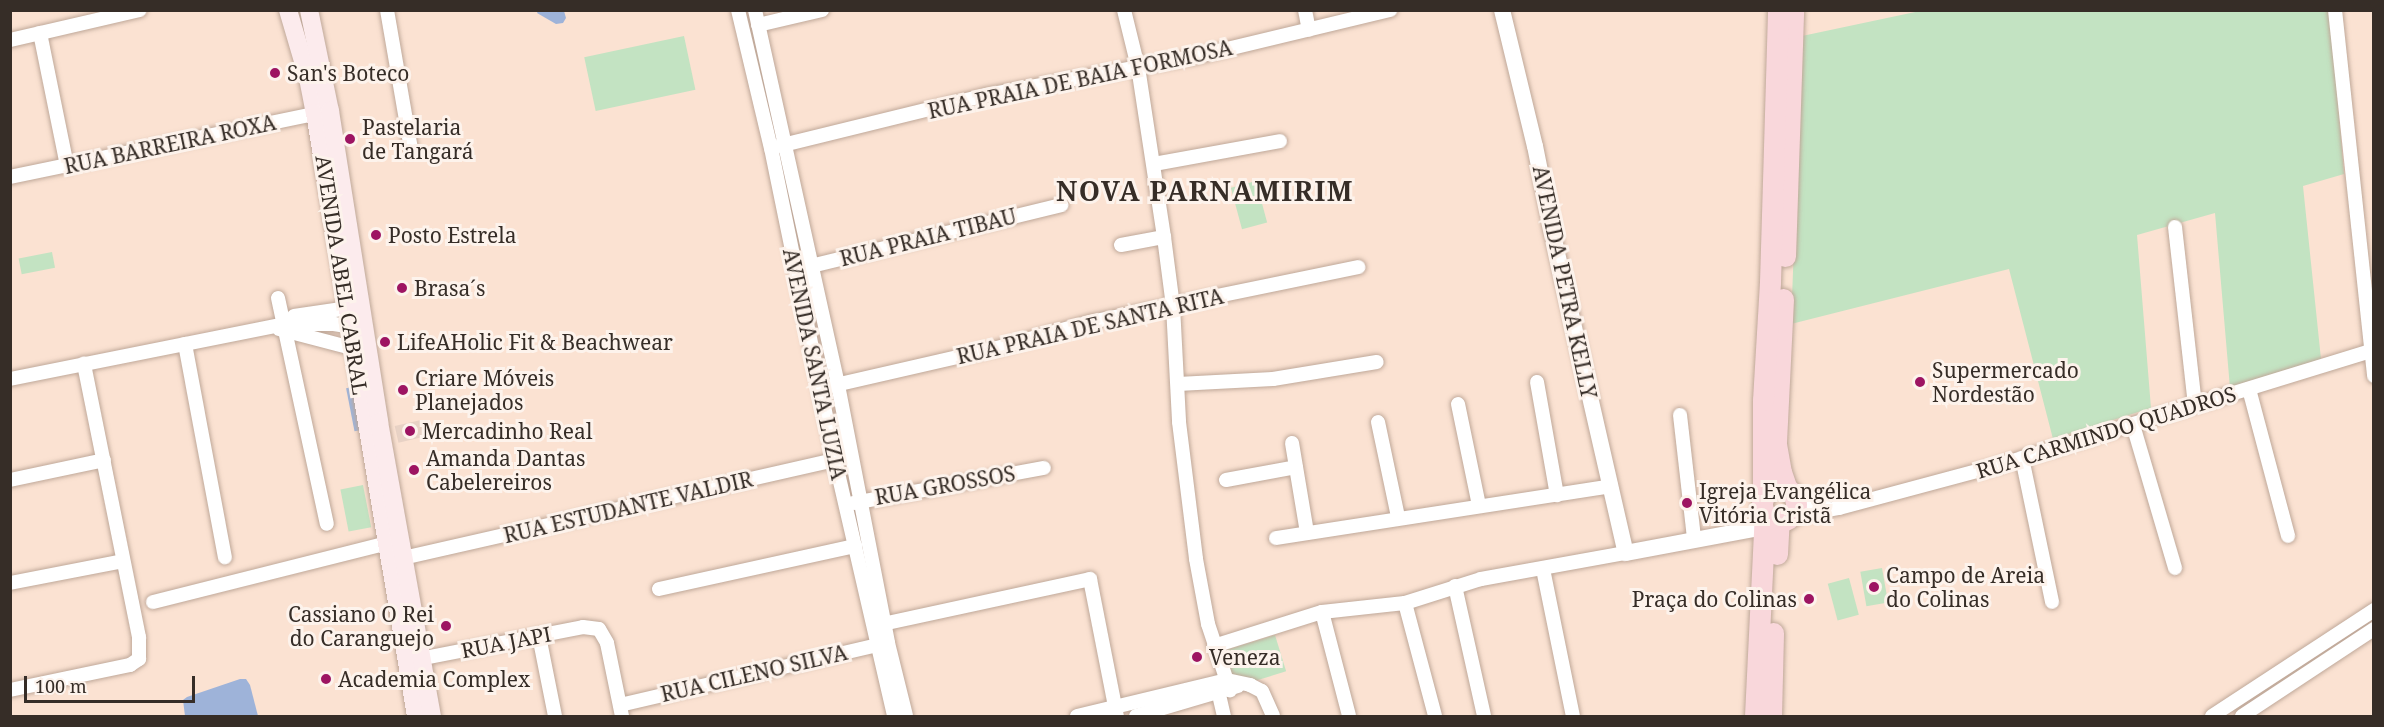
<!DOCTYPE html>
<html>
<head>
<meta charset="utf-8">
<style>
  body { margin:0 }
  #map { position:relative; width:2384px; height:727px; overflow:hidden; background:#fbe2d2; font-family:"Noto Serif",serif }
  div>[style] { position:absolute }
  .commercial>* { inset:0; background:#e8d2c5; transform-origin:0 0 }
  .green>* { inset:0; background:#c3e3c2; transform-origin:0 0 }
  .water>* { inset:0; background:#9eb3d9; transform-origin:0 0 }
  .roads { filter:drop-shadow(0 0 2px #bfa899) drop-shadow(0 0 2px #bfa899) }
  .minor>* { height:14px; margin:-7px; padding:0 7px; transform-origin:7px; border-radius:7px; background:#fff }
  .tertiary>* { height:16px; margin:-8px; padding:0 8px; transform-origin:8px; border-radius:8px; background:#fff }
  .secondary>* { height:18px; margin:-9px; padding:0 9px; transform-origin:9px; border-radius:9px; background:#fcebed }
  .primary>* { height:21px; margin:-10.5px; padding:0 10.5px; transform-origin:10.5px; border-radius:10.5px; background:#f9d7db }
  .primary>.ring { margin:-10.5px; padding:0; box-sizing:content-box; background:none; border:21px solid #f9d7db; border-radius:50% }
  .dots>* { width:16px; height:16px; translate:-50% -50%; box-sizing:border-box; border:3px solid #fdf3ec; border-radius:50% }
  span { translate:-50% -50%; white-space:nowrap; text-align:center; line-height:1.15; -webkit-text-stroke:6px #fdf3ec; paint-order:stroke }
  .poi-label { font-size:21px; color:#362d27 }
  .left { translate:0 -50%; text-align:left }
  .right { translate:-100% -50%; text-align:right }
  .street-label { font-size:21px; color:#362d27 }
  .district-label { font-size:27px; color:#362d27; font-weight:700; letter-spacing:1.5px }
  .frame { position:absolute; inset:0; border:12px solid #362d27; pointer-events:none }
  .scale { position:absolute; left:24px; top:676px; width:171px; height:27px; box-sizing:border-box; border:3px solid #362d27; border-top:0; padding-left:8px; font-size:18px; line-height:21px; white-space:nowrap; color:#362d27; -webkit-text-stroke:4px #fdf3ec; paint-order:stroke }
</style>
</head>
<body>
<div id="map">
  <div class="commercial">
    <i style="left:421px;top:420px;width:17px;height:27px;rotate:77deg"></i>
  </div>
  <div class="green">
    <i style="clip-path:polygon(1920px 11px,2330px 11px,2344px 174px,2303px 186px,2321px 359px,2230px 388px,2215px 213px,2137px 235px,2151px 408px,2053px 439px,2009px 269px,1791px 324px,1802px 36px)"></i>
    <i style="left:684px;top:36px;width:55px;height:102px;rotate:78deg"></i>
    <i style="left:1256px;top:181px;width:43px;height:26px;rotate:75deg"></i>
    <i style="left:52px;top:252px;width:16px;height:34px;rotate:79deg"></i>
    <i style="left:363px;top:485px;width:43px;height:23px;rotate:79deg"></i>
    <i style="left:1882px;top:568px;width:35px;height:22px;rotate:80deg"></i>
    <i style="left:1849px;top:578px;width:38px;height:22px;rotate:75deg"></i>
    <i style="left:1275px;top:635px;width:38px;height:53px;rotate:73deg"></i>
  </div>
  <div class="water">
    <i style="clip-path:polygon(538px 11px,564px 11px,566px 18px,563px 23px,556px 24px,537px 13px)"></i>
    <i style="left:352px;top:387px;width:44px;height:6px;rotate:79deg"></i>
    <i style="clip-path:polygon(240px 679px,246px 679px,250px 685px,258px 716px,185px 716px,183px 700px,187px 697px)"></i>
  </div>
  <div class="roads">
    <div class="minor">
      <i style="left:387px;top:10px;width:141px;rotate:80.2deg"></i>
      <i style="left:738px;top:10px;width:142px;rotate:76.6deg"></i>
      <i style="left:771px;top:148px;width:318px;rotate:78.4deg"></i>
      <i style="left:835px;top:460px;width:263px;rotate:77deg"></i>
      <i style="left:755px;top:10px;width:384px;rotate:77.5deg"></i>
      <i style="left:838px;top:385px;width:263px;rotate:79deg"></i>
      <i style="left:888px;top:643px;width:75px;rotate:76.1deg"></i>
      <i style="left:1124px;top:10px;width:59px;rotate:76.2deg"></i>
      <i style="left:1138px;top:67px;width:172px;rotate:81.3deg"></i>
      <i style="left:1164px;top:237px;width:70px;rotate:82.6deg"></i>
      <i style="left:1173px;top:306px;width:116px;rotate:87deg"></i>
      <i style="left:1179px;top:422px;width:138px;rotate:82.9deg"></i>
      <i style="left:1196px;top:559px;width:66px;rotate:79.5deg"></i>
      <i style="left:1208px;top:624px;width:70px;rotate:71.6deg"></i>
      <i style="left:1305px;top:10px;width:20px;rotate:79deg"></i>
      <i style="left:2335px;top:10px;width:368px;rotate:83.9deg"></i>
      <i style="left:758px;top:25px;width:66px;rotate:-13.2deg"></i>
      <i style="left:40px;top:33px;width:136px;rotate:78.5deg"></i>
      <i style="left:10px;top:40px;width:133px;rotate:-13deg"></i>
      <i style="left:779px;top:146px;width:213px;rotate:-13.8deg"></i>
      <i style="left:986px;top:95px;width:211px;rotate:-10.4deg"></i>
      <i style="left:1194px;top:57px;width:202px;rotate:-13.5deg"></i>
      <i style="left:1154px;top:164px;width:128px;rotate:-10.3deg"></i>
      <i style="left:10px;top:177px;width:320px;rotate:-11.7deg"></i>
      <i style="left:2175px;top:227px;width:179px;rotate:83.6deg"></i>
      <i style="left:1121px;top:245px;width:44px;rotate:-10.5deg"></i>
      <i style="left:803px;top:268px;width:266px;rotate:-13.7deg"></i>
      <i style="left:278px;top:298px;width:231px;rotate:77.8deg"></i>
      <i style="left:294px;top:316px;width:55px;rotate:-8.4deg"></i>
      <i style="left:279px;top:329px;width:79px;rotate:14.7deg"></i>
      <i style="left:185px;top:344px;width:217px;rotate:79.4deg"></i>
      <i style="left:10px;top:379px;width:280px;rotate:-11.3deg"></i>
      <i style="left:285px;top:324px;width:49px"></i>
      <i style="left:334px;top:324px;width:17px;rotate:10deg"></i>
      <i style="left:1537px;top:382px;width:115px;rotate:80deg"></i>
      <i style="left:1178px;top:384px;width:95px;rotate:-3deg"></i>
      <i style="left:1273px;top:379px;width:105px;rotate:-9.3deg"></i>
      <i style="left:831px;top:386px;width:170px;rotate:-12.9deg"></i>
      <i style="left:997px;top:348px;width:98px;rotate:-15.5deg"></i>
      <i style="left:1091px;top:322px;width:273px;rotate:-11.6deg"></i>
      <i style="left:2249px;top:389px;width:152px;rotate:75.1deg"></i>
      <i style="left:1458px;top:404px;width:103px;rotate:78.3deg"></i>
      <i style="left:1680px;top:415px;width:124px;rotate:83.5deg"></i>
      <i style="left:1378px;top:422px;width:97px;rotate:78.1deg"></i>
      <i style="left:2133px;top:425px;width:149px;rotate:73.6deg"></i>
      <i style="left:1292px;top:443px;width:91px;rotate:80.5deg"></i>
      <i style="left:2022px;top:458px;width:147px;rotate:78.2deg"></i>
      <i style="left:10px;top:480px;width:96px;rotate:-12deg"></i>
      <i style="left:1226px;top:480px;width:71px;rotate:-10.5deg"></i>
      <i style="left:1796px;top:502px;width:29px;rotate:8deg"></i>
      <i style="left:853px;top:503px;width:194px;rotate:-10.4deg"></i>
      <i style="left:1790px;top:517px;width:50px;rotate:-10.4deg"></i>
      <i style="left:1839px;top:508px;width:167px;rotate:-15deg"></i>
      <i style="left:2000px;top:465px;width:391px;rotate:-17.1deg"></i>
      <i style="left:1276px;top:538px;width:339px;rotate:-8.8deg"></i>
      <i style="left:403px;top:558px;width:452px;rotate:-12.8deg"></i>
      <i style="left:1543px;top:569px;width:150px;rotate:78.5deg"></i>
      <i style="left:10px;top:583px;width:115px;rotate:-11deg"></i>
      <i style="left:1455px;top:586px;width:133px;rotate:77.4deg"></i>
      <i style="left:659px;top:589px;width:201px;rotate:-12.4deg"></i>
      <i style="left:153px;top:602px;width:250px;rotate:-14.1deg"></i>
      <i style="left:1405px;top:603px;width:117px;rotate:75.1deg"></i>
      <i style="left:1322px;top:612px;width:107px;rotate:75.4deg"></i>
      <i style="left:878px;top:625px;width:217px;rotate:-12.2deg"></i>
      <i style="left:1090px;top:579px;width:140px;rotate:78.9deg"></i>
      <i style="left:539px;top:636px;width:82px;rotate:78.7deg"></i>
      <i style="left:1214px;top:646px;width:113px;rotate:-17.5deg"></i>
      <i style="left:1322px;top:612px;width:83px;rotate:-6.2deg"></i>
      <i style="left:1405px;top:603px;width:80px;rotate:-17.5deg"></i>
      <i style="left:1481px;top:579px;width:147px;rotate:-10.2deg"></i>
      <i style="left:414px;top:660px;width:172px;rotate:-11deg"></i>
      <i style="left:583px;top:627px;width:16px;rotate:7deg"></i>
      <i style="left:599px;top:629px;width:16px;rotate:60deg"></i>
      <i style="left:607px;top:643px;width:75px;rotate:78.4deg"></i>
      <i style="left:1217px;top:686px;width:31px;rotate:77deg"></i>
      <i style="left:10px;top:690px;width:123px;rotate:-11.8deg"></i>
      <i style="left:130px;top:665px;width:11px;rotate:-34deg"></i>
      <i style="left:139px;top:659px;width:22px;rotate:-90deg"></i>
      <i style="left:139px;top:637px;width:279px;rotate:-101.4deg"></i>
      <i style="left:620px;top:705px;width:270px;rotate:-13.1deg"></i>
      <i style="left:1077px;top:716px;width:154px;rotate:-13.5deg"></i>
      <i style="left:1227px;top:680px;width:24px;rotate:12deg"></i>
      <i style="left:1250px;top:685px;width:13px;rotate:27deg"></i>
      <i style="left:1262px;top:691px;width:27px;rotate:66deg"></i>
      <i style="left:1136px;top:716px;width:106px;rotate:-16.4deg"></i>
      <i style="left:2212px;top:716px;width:194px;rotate:-33.2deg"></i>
      <i style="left:2242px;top:716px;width:158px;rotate:-33.4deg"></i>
    </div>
    <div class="tertiary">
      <i style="left:1502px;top:10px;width:140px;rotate:76.4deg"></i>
      <i style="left:1535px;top:146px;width:87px;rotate:78.7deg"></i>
      <i style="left:1552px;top:231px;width:330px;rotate:77.1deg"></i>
      <i style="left:1626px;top:553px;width:140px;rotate:-10.7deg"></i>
    </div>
    <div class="secondary">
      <i style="left:288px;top:10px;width:71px;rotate:73.6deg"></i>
      <i style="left:308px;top:78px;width:36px;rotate:79deg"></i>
      <i style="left:315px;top:113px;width:611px;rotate:80.49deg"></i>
      <i style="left:309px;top:10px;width:103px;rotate:78.3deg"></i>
      <i style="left:330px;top:111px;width:315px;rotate:81deg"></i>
      <i style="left:379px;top:422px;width:299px;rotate:79.8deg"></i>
    </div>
    <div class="primary">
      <i style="left:1785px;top:256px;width:246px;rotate:-88.1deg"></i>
      <i style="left:1783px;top:299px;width:145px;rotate:92.8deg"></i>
      <i style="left:1776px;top:444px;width:28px;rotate:80deg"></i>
      <i style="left:1781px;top:472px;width:18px;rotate:71deg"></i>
      <i class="ring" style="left:1762px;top:487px;width:13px;height:13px"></i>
      <i style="left:1763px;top:498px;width:98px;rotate:-90deg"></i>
      <i style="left:1763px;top:400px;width:118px;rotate:-86.6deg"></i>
      <i style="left:1770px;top:282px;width:272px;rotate:-88.3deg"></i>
      <i style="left:1777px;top:554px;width:33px;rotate:-87deg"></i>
      <i style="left:1755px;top:716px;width:203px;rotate:-87.2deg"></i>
      <i style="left:1771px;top:716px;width:83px;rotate:-88.6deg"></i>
    </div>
  </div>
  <div class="dots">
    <i style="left:275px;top:73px;background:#9d1462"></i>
    <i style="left:350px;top:139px;background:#9d1462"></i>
    <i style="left:376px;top:235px;background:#9d1462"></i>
    <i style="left:402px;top:288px;background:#9d1462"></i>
    <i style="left:385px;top:342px;background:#9d1462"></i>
    <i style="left:1920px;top:382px;background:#9d1462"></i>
    <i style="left:403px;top:390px;background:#9d1462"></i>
    <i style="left:410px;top:431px;background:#9d1462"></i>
    <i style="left:414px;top:470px;background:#9d1462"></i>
    <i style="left:1687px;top:503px;background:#9d1462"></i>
    <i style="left:1874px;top:587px;background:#9d1462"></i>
    <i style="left:1809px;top:599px;background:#9d1462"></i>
    <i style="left:446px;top:626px;background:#9d1462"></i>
    <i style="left:1197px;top:657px;background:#9d1462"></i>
    <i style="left:326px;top:679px;background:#9d1462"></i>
  </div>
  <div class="poi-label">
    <span class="left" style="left:287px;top:73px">San's Boteco</span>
    <span class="left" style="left:362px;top:139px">Pastelaria<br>de Tangará</span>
    <span class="left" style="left:388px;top:235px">Posto Estrela</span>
    <span class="left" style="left:414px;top:288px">Brasa´s</span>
    <span class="left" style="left:397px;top:342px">LifeAHolic Fit &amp; Beachwear</span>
    <span class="left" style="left:1932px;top:382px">Supermercado<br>Nordestão</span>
    <span class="left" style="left:415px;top:390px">Criare Móveis<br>Planejados</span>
    <span class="left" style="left:422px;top:431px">Mercadinho Real</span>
    <span class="left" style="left:426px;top:470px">Amanda Dantas<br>Cabelereiros</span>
    <span class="left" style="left:1699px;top:503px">Igreja Evangélica<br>Vitória Cristã</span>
    <span class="left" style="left:1886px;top:587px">Campo de Areia<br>do Colinas</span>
    <span class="right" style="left:1797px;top:599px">Praça do Colinas</span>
    <span class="right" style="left:434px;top:626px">Cassiano O Rei<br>do Caranguejo</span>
    <span class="left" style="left:1209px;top:657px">Veneza</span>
    <span class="left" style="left:338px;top:679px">Academia Complex</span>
  </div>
  <div class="street-label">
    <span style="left:1080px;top:79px;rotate:-12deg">RUA PRAIA DE BAIA FORMOSA</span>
    <span style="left:170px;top:144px;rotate:-12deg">RUA BARREIRA ROXA</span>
    <span style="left:928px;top:237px;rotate:-14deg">RUA PRAIA TIBAU</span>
    <span style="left:342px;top:275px;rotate:81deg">AVENIDA ABEL CABRAL</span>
    <span style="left:1565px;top:282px;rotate:78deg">AVENIDA PETRA KELLY</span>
    <span style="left:1090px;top:326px;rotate:-13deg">RUA PRAIA DE SANTA RITA</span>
    <span style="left:815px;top:364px;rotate:78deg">AVENIDA SANTA LUZIA</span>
    <span style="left:2106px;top:432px;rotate:-17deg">RUA CARMINDO QUADROS</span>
    <span style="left:945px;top:485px;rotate:-10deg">RUA GROSSOS</span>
    <span style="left:628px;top:507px;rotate:-13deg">RUA ESTUDANTE VALDIR</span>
    <span style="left:506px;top:642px;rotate:-11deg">RUA JAPI</span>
    <span style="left:754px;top:673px;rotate:-13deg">RUA CILENO SILVA</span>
  </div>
  <div class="district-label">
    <span style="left:1205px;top:191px">NOVA PARNAMIRIM</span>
  </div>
  <div class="frame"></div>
  <div class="scale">100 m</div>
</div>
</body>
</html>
